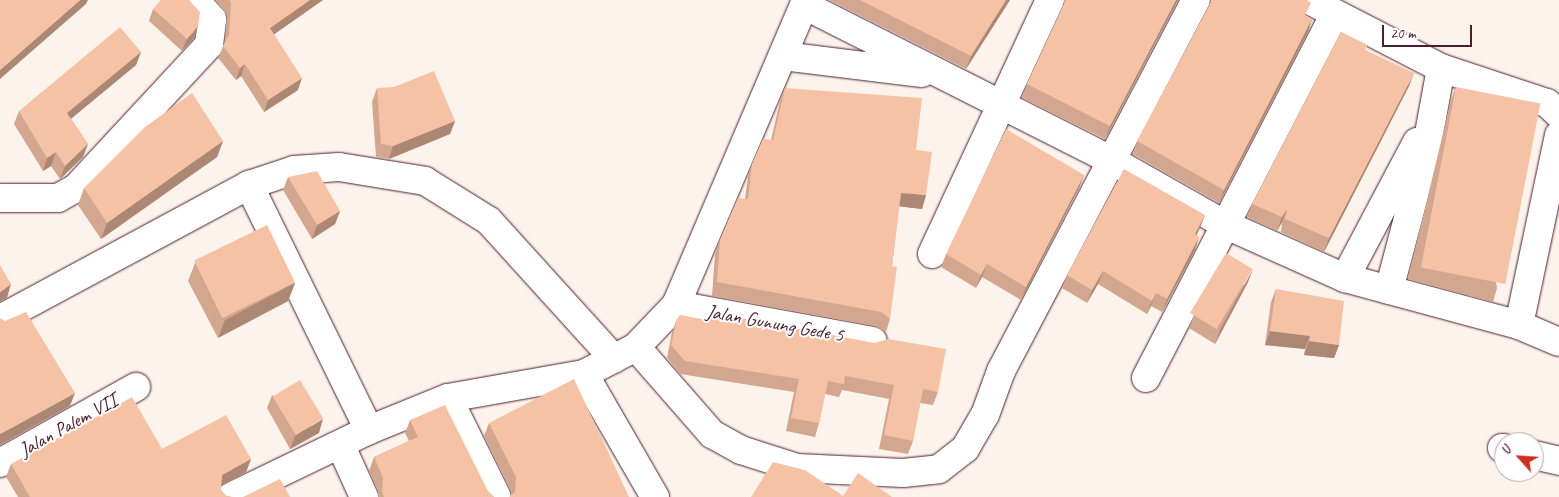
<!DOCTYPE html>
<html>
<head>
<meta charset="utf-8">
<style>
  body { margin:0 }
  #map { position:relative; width:1559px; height:497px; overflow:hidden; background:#fdf3ed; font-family:Caveat,sans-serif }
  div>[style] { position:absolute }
  .roads { filter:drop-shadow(0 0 1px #4a1f2b) drop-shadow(0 0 1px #4a1f2b) }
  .minor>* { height:28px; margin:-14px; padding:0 14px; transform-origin:14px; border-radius:14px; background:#fff }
  .wall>* { inset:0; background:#d3a78f }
  .shaded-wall>* { inset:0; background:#ac8874 }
  .building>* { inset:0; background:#f5c2a6; transform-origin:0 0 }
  span { translate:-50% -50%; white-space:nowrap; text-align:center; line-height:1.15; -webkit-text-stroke:4px #fff; paint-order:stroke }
  .street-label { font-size:20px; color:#4a1f2b }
  .north { position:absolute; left:1494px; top:432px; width:50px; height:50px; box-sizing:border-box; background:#fff; border:1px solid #b7a5aa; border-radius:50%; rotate:296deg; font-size:14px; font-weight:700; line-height:20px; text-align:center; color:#4a1f2b }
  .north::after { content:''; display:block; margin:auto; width:18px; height:22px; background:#c8321e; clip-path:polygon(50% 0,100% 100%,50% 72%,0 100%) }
  .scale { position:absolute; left:1382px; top:25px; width:90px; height:22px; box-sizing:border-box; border:2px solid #4a1f2b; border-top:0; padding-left:6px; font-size:15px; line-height:18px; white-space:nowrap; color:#4a1f2b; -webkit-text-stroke:4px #fff; paint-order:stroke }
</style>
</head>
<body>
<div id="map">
  <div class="roads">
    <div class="minor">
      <i style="left:1309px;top:0;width:148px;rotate:27.3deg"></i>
      <i style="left:1441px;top:68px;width:112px;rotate:18.3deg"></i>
      <i style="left:1547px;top:103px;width:16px;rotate:43deg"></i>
      <i style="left:804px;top:5px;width:346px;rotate:26.8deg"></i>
      <i style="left:1113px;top:161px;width:128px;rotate:29.6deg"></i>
      <i style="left:1224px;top:224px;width:133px;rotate:24.1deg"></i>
      <i style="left:1345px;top:278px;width:180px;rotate:15.1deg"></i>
      <i style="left:1519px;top:325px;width:43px;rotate:23deg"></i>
      <i style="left:783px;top:56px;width:140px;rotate:7deg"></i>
      <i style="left:249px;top:185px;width:273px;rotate:63.9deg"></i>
      <i style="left:0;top:198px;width:58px"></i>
      <i style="left:58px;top:198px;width:21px;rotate:-29deg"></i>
      <i style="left:76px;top:188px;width:195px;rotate:-47.1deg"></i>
      <i style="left:209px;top:45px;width:26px;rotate:-83deg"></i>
      <i style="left:212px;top:19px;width:25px;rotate:-132deg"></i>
      <i style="left:932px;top:254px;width:280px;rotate:-65.1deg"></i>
      <i style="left:1345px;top:278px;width:154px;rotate:-62.1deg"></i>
      <i style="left:1389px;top:290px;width:145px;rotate:-75.2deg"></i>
      <i style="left:1426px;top:150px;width:83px;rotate:-79.6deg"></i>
      <i style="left:676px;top:305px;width:200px;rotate:10.4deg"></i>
      <i style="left:0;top:319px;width:283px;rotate:-28.3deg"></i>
      <i style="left:249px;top:185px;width:47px;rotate:-18.4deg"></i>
      <i style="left:294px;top:170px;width:45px;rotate:-3.8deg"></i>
      <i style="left:339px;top:167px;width:87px;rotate:9.2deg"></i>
      <i style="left:425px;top:181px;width:75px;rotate:32deg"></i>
      <i style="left:489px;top:221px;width:186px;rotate:47.8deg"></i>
      <i style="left:1519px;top:325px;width:194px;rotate:-78.1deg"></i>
      <i style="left:636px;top:347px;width:116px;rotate:48.9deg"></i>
      <i style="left:712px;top:434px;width:33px;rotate:29deg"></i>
      <i style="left:741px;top:450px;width:59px;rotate:17.8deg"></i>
      <i style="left:797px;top:468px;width:106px;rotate:2.7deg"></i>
      <i style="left:903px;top:473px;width:36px;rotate:-6deg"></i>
      <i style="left:939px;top:469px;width:33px;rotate:-38deg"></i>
      <i style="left:965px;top:449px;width:39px;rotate:-60deg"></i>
      <i style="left:985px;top:415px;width:47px;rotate:-70deg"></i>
      <i style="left:1001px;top:371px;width:419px;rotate:-62.3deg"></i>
      <i style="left:584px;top:374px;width:142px;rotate:60deg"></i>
      <i style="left:1146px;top:378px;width:409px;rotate:-62.6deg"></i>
      <i style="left:448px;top:398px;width:110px;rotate:63.7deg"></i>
      <i style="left:341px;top:446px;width:56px;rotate:65.7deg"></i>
      <i style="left:1502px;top:448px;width:2px"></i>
      <i style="left:1534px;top:455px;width:26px;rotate:13deg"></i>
      <i style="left:0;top:463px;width:156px;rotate:-29.2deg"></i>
      <i style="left:230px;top:497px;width:154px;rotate:-25.7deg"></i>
      <i style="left:369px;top:430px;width:85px;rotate:-22.1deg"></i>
      <i style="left:448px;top:398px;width:138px;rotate:-10deg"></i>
      <i style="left:584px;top:374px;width:59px;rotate:-27.4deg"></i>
      <i style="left:636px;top:347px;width:58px;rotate:-46.4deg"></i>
      <i style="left:676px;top:305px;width:332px;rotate:-66.9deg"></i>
    </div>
  </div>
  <div class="wall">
    <i style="clip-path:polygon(215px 0,323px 0,274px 34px,298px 90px,264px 112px,241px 76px,236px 80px,218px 58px,225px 42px,227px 15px)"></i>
    <i style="clip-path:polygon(829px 0,1010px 0,966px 69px)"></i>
    <i style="clip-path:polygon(1064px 0,1178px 0,1105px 139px,1022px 98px,1027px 84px,1064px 4px)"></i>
    <i style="clip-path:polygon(153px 9px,194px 38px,182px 51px,149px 21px)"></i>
    <i style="clip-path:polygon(1306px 16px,1312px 19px,1308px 32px,1219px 203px,1133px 154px,1137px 141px)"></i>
    <i style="clip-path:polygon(1366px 50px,1409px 86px,1324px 252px,1281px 232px,1282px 222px,1277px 231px,1247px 217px,1252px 204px)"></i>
    <i style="clip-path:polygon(141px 52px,136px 65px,71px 119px,88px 144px,83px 157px,60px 179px,51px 166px,43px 171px,14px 124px,19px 111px)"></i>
    <i style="clip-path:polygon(1456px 87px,1497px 288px,1493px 302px,1408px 279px,1451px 100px)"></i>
    <i style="clip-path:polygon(377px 88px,455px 121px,450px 134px,389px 159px,376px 157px,372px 102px)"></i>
    <i style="clip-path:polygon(785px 88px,916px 150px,926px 195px,922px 209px,899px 206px,892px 266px,890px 319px,886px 332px,876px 326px,712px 296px,715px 254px,720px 240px,745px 199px,748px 177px,752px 164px,771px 140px,780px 101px)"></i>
    <i style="clip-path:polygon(223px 141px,217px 157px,101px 239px,78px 205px,84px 188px)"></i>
    <i style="clip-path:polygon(1084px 175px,1079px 188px,1021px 300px,982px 277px,976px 288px,941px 267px,946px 254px)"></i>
    <i style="clip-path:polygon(288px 177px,340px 211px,335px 224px,312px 239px,283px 190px)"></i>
    <i style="clip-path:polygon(1205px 215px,1196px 235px,1195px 250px,1162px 312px,1151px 306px,1147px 314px,1098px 284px,1087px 303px,1062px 288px,1067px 275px)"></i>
    <i style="clip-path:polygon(195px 263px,295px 283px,288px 301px,218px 338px,188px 281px)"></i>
    <i style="clip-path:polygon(1248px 282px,1215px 344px,1189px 328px,1194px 315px)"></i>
    <i style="clip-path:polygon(1276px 289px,1339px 345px,1334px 358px,1304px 355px,1305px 349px,1265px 345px,1271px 302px)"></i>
    <i style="clip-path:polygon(713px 313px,938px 392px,933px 405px,920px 403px,913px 441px,908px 454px,879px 449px,889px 399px,842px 390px,839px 397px,825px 394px,819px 423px,815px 437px,786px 431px,794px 392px,680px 374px,667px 358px,672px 332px,677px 319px,710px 321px)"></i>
    <i style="clip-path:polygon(272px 395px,319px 433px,290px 449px,267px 408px)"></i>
    <i style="clip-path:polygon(410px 420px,494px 497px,495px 497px,378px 497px,378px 491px,369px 471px,374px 457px,409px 441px,405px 433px)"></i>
    <i style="clip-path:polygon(489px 423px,629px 497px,511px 496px,511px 491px,484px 436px)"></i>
    <i style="clip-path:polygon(162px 449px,251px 459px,246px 472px,221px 486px,221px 490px,226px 496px,232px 497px,18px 497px,6px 477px,11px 464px)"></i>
  </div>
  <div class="shaded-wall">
    <i style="clip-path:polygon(80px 0,88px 0,86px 4px,0 79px,0 70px)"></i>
    <i style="clip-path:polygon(310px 0,323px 0,266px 40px,270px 28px)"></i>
    <i style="clip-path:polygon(1006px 0,1010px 0,966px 69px,971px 56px)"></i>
    <i style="clip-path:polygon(1176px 0,1178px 0,1105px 139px,1110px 126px)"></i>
    <i style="clip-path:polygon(1312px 19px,1308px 32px,1219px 203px,1224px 190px)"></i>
    <i style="clip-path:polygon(198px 26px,194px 38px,182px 51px,187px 39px)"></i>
    <i style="clip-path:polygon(141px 52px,136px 65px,62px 126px,67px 113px)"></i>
    <i style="clip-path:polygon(245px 64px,241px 76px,236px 80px,240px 68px)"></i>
    <i style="clip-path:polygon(1414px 73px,1409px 86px,1324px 252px,1329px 238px)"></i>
    <i style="clip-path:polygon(302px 78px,298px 90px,264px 112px,268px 100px)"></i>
    <i style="clip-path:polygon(455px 121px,450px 134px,389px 159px,393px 146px)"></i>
    <i style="clip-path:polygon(223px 141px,217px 157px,101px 239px,107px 223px)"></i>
    <i style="clip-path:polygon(88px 144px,83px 157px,60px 179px,65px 166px)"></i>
    <i style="clip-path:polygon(56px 152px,51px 166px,43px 171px,47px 158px)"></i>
    <i style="clip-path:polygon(1084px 175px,1079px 188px,1021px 300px,1026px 287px)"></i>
    <i style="clip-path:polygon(901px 193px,926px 195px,922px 209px,896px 206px)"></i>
    <i style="clip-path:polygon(1287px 209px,1282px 222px,1277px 231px,1282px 217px)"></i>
    <i style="clip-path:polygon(340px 211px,335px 224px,312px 239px,317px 225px)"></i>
    <i style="clip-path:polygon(1205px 215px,1200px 228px,1190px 248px,1195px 234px)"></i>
    <i style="clip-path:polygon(1199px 237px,1195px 250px,1162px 312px,1167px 299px)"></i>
    <i style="clip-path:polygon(987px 264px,982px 277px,976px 288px,981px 275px)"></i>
    <i style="clip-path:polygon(1253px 269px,1248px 282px,1215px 344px,1220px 330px)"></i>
    <i style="clip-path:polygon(1103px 271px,1098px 284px,1087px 303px,1092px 290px)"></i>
    <i style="clip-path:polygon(295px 283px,288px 301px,218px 338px,225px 320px)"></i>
    <i style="clip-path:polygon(11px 284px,7px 298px,0 302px,0 292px)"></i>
    <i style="clip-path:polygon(1156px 293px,1151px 306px,1147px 314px,1152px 301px)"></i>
    <i style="clip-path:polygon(1270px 331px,1310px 336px,1305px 349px,1265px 345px)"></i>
    <i style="clip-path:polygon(1309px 341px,1339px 345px,1334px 358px,1304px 355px)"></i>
    <i style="clip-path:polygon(75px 393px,70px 406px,0 445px,0 434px)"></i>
    <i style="clip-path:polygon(323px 419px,319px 433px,290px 449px,295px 436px)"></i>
    <i style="clip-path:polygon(251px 459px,246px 472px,217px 489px,222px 475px)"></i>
  </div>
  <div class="building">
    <i style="clip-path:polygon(0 0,80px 0,0 70px)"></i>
    <i style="clip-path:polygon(161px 0,189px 0,200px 12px,198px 26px,187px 39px,153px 9px)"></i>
    <i style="clip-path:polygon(229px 0,310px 0,270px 28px,302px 78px,268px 100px,245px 64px,240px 68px,223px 46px,229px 35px,231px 3px)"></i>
    <i style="clip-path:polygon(860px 0,1006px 0,971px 56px)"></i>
    <i style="clip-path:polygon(1066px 0,1176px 0,1110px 126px,1027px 84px)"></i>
    <i style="clip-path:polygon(1212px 0,1307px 0,1311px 3px,1305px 15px,1312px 19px,1224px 190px,1137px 141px)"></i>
    <i style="clip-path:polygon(120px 27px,141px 52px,67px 113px,88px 144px,65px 166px,56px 152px,47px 158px,19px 111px)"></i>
    <i style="clip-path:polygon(1341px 32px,1368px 45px,1365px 50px,1414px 73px,1329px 238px,1285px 219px,1287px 209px,1282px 217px,1252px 204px)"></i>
    <i style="clip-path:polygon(434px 71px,455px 121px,393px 146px,381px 144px,377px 88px,394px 87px)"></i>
    <i style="left:1456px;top:87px;width:86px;height:184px;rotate:11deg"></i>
    <i style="clip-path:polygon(785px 88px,922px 98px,916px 150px,932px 152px,926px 195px,901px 193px,892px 266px,897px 267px,890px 319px,881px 312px,717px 282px,720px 240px,738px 198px,748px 199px,752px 164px,763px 139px,773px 140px)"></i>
    <i style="clip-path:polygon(192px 93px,223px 141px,107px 223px,84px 188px,145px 127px)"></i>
    <i style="clip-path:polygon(1006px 129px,1084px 175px,1026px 287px,987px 264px,981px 275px,946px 254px)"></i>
    <i style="clip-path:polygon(1124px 169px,1205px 215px,1195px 234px,1199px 237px,1167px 299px,1156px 293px,1152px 301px,1103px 271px,1092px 290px,1067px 275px)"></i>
    <i style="clip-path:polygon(317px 171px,340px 211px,317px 225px,288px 177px)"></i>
    <i style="left:267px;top:225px;width:64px;height:81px;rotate:64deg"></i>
    <i style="left:1226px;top:253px;width:31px;height:70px;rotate:31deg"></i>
    <i style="clip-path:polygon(0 265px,11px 284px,0 292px)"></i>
    <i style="clip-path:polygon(1276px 289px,1344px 301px,1339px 345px,1309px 341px,1310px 336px,1270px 331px)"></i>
    <i style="clip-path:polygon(26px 312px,75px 393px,0 434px,0 318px,5px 321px)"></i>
    <i style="clip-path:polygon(713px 313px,875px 343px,888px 339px,946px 349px,938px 392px,923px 389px,913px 441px,884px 435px,894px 385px,845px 376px,844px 384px,828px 381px,819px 423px,791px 418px,799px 379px,685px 361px,671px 345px,677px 319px,680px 315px,712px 321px)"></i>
    <i style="clip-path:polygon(574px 379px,629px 497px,509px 497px,515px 492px,516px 477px,489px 423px)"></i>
    <i style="left:300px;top:380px;width:45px;height:32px;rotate:59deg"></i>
    <i style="clip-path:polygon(132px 397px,162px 449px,226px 415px,251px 459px,222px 475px,221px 490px,226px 496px,232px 497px,30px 497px,11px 464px)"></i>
    <i style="clip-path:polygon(445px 405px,488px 491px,494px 497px,495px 497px,384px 497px,382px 492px,383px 478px,374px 457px,418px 437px,410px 420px)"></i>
    <i style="clip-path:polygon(773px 462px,805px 470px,843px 496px,858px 473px,892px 497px,751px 497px)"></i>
    <i style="clip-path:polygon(280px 479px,290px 497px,243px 497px)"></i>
  </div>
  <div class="street-label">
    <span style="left:775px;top:323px;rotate:10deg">Jalan Gunung Gede 5</span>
    <span style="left:68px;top:425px;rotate:-29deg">Jalan Palem VII</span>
  </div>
  <div class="north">U</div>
  <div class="scale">20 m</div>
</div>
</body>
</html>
